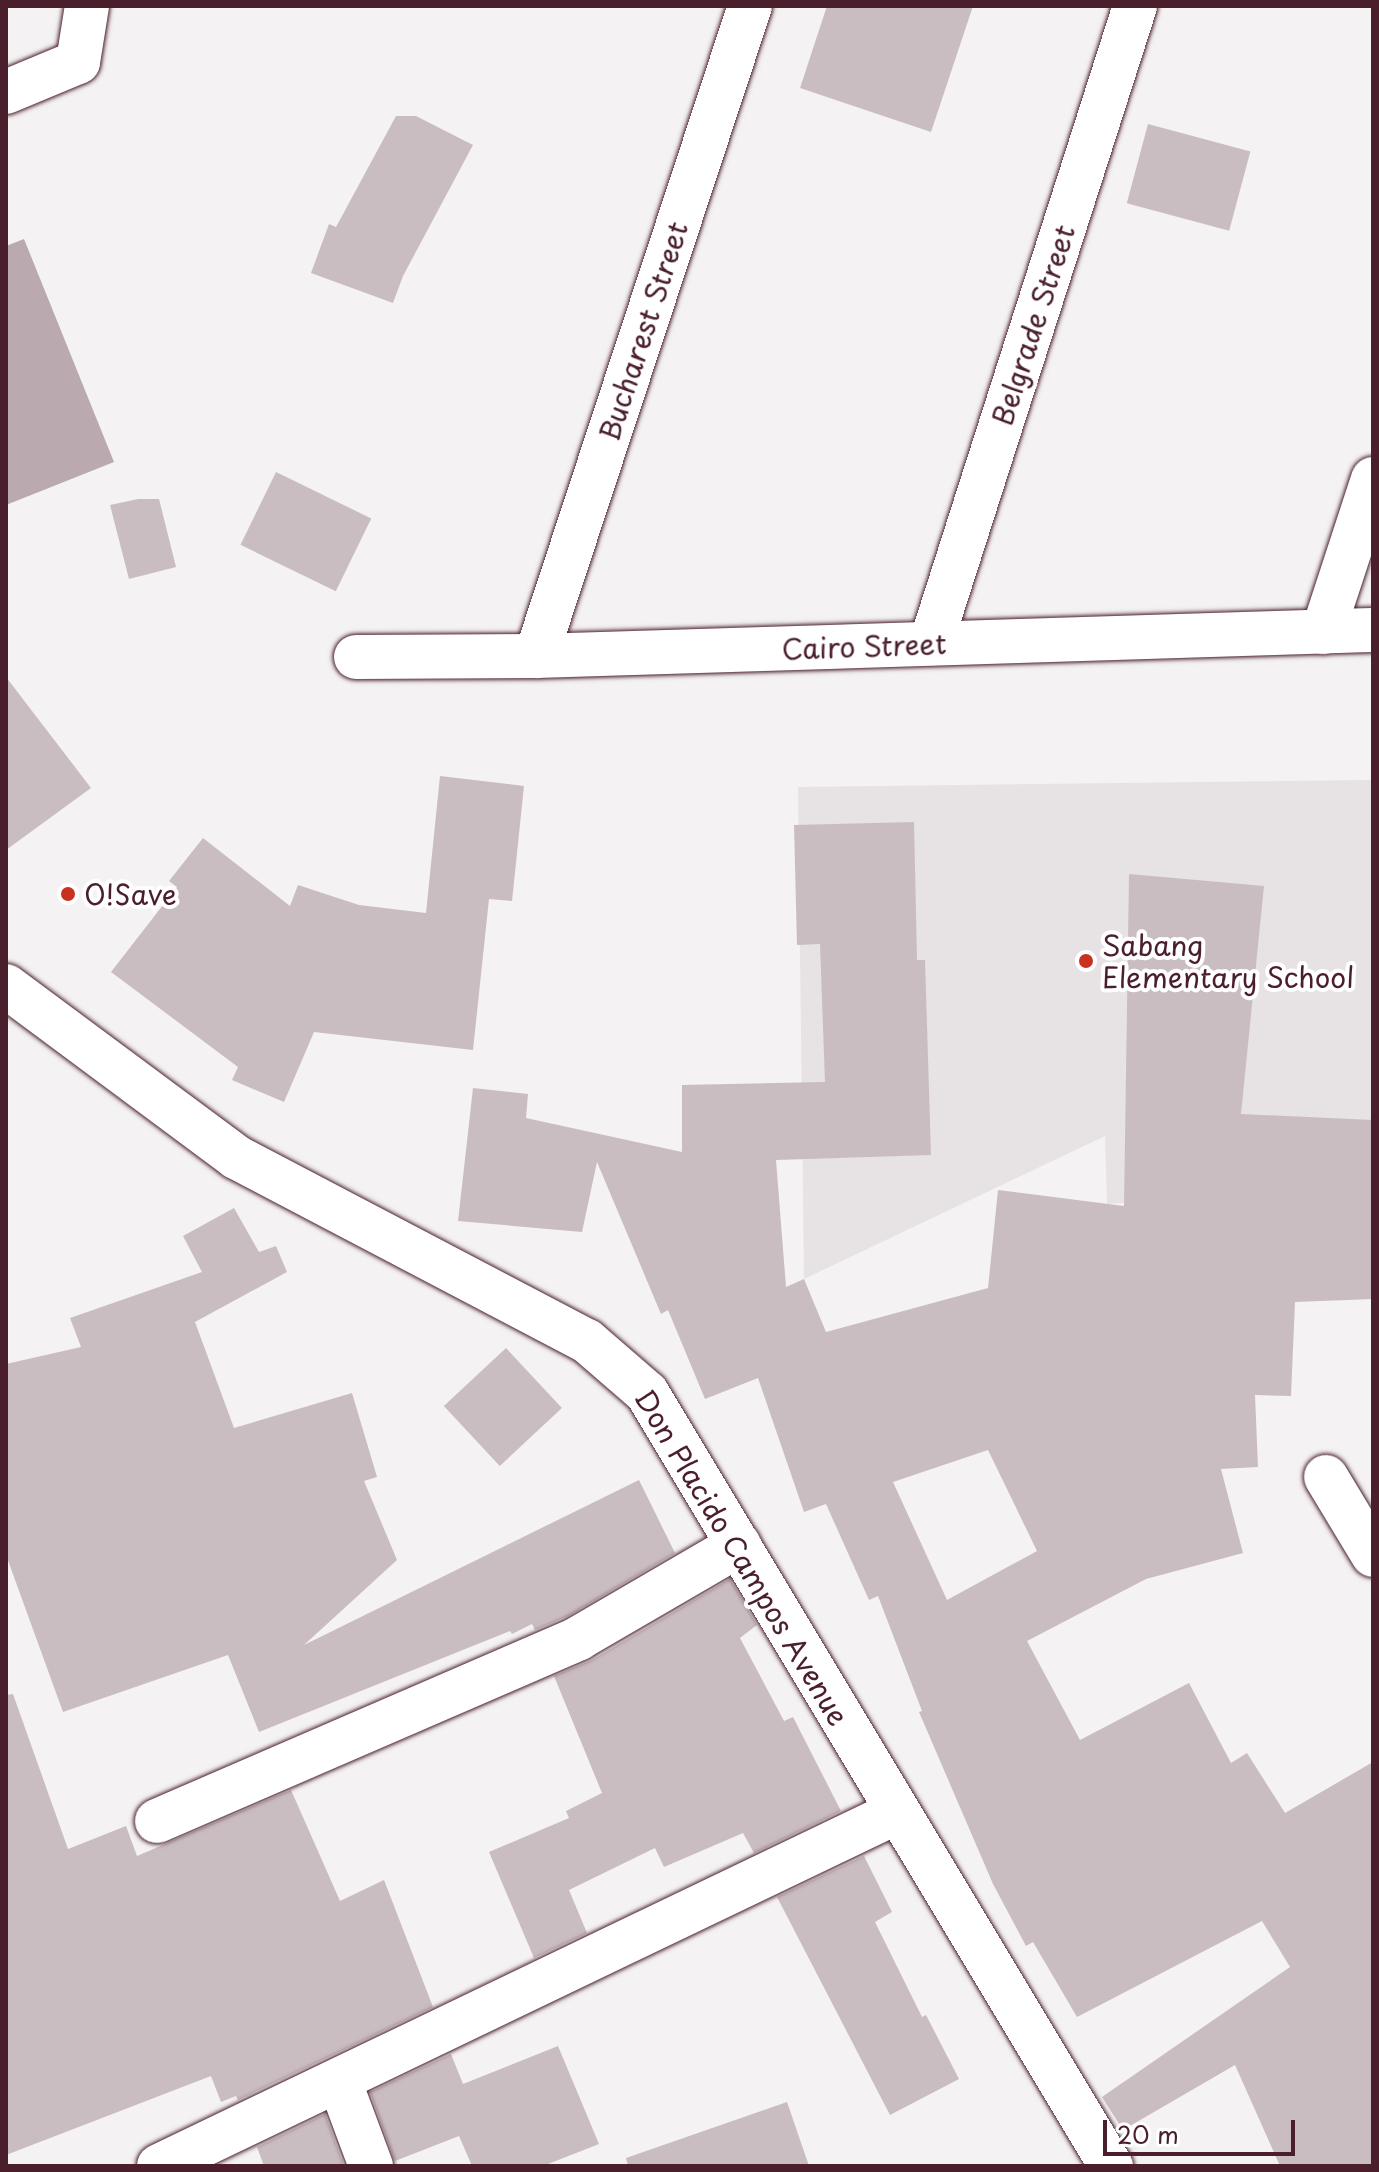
<!DOCTYPE html>
<html>
<head>
<meta charset="utf-8">
<style>
  body { margin:0 }
  #map { position:relative; width:1379px; height:2172px; overflow:hidden; background:#f4f2f2; font-family:"Playpen Sans",sans-serif }
  div>[style] { position:absolute }
  .built>* { inset:0; background:#e7e2e3 }
  .water>* { inset:0; background:#baa9ae }
  .building>* { inset:0; background:#cabdc1; transform-origin:0 0 }
  .roads { filter:drop-shadow(0 0 2px #4a1f2b) drop-shadow(0 0 2px #4a1f2b) }
  .minor>* { height:44px; margin:-22px; padding:0 22px; transform-origin:22px; border-radius:22px; background:#fff }
  .major>* { height:44px; margin:-22px; padding:0 22px; transform-origin:22px; border-radius:22px; background:#fff }
  .dots>* { width:22px; height:22px; translate:-50% -50%; box-sizing:border-box; border:4px solid #fff; border-radius:50% }
  span { translate:-50% -50%; white-space:nowrap; text-align:center; line-height:1.15; -webkit-text-stroke:8px #fff; paint-order:stroke }
  .street-label { font-size:28px; color:#4a1f2b }
  .poi-label { font-size:28px; color:#4a1f2b }
  .left { translate:0 -50%; text-align:left }
  .frame { position:absolute; inset:0; border:8px solid #4a1f2b; pointer-events:none }
  .scale { position:absolute; left:1103px; top:2120px; width:192px; height:36px; box-sizing:border-box; border:4px solid #4a1f2b; border-top:0; padding-left:10px; font-size:24px; line-height:28px; white-space:nowrap; color:#4a1f2b; -webkit-text-stroke:6px #fff; paint-order:stroke }
</style>
</head>
<body>
<div id="map">
  <div class="built">
    <i style="clip-path:polygon(1373px 780px,1373px 1188px,1107px 1204px,1105px 1136px,804px 1279px,798px 787px)"></i>
  </div>
  <div class="water">
    <i style="clip-path:polygon(24px 239px,114px 462px,6px 505px,6px 246px)"></i>
  </div>
  <div class="building">
    <i style="clip-path:polygon(827px 6px,973px 6px,931px 132px,800px 88px)"></i>
    <i style="clip-path:polygon(396px 116px,416px 116px,473px 145px,403px 276px,393px 303px,311px 273px,329px 224px,336px 227px)"></i>
    <i style="left:1148px;top:124px;width:106px;height:82px;rotate:15deg"></i>
    <i style="left:276px;top:472px;width:106px;height:81px;rotate:26deg"></i>
    <i style="clip-path:polygon(138px 499px,159px 499px,176px 567px,129px 579px,110px 505px)"></i>
    <i style="clip-path:polygon(6px 677px,91px 788px,6px 850px)"></i>
    <i style="clip-path:polygon(440px 776px,524px 786px,512px 901px,489px 899px,473px 1050px,314px 1032px,284px 1102px,232px 1080px,238px 1067px,111px 972px,177px 887px,169px 881px,203px 838px,290px 906px,298px 885px,359px 905px,426px 913px)"></i>
    <i style="clip-path:polygon(evenodd,914px 822px,917px 960px,925px 960px,931px 1155px,776px 1160px,786px 1287px,804px 1279px,826px 1332px,988px 1288px,998px 1190px,1124px 1206px,1129px 874px,1264px 886px,1241px 1114px,1373px 1120px,1373px 1299px,1295px 1302px,1291px 1396px,1255px 1395px,1258px 1467px,1221px 1469px,1243px 1553px,1146px 1579px,1027px 1641px,1080px 1740px,1189px 1683px,1231px 1763px,1247px 1753px,1285px 1813px,1373px 1762px,1373px 2166px,1280px 2166px,1235px 2065px,1123px 2130px,1102px 2097px,1290px 1967px,1262px 1921px,1077px 2017px,1033px 1942px,1026px 1946px,993px 1884px,919px 1712px,922px 1711px,878px 1596px,869px 1600px,826px 1504px,804px 1512px,758px 1378px,705px 1399px,668px 1310px,661px 1314px,597px 1162px,582px 1232px,458px 1221px,473px 1088px,528px 1094px,526px 1118px,682px 1152px,682px 1085px,825px 1082px,820px 944px,797px 945px,794px 825px,914px 822px,988px 1450px,1037px 1551px,947px 1600px,893px 1482px,988px 1450px)"></i>
    <i style="clip-path:polygon(234px 1208px,259px 1252px,276px 1246px,287px 1272px,195px 1322px,234px 1428px,352px 1393px,377px 1477px,364px 1481px,397px 1560px,304px 1645px,639px 1480px,675px 1553px,568px 1616px,535px 1630px,532px 1624px,512px 1634px,510px 1631px,259px 1732px,228px 1655px,63px 1712px,6px 1555px,6px 1364px,81px 1347px,70px 1318px,202px 1272px,183px 1236px)"></i>
    <i style="left:506px;top:1348px;width:82px;height:85px;rotate:47deg"></i>
    <i style="clip-path:polygon(730px 1579px,757px 1625px,740px 1638px,784px 1721px,793px 1717px,841px 1811px,754px 1853px,743px 1833px,664px 1867px,655px 1848px,569px 1890px,587px 1933px,534px 1958px,489px 1852px,569px 1818px,566px 1811px,602px 1793px,554px 1676px,592px 1660px)"></i>
    <i style="clip-path:polygon(13px 1694px,68px 1849px,126px 1826px,137px 1856px,291px 1790px,340px 1901px,384px 1880px,433px 2007px,238px 2100px,236px 2096px,221px 2102px,211px 2076px,6px 2155px,6px 1695px)"></i>
    <i style="clip-path:polygon(864px 1856px,892px 1912px,875px 1922px,922px 2017px,926px 2015px,959px 2079px,890px 2115px,777px 1897px)"></i>
    <i style="clip-path:polygon(558px 2046px,599px 2144px,543px 2166px,472px 2166px,459px 2136px,395px 2161px,370px 2092px,451px 2054px,463px 2084px)"></i>
    <i style="clip-path:polygon(787px 2102px,809px 2166px,628px 2166px,626px 2158px)"></i>
    <i style="clip-path:polygon(325px 2114px,344px 2166px,264px 2166px,257px 2147px)"></i>
  </div>
  <div class="roads">
    <div class="minor">
      <i style="left:6px;top:92px;width:78px;rotate:-22.6deg"></i>
      <i style="left:78px;top:62px;width:57px;rotate:-80.9deg"></i>
      <i style="left:1323px;top:632px;width:161px;rotate:-71.9deg"></i>
      <i style="left:931px;top:643px;width:669px;rotate:-72.24deg"></i>
      <i style="left:536px;top:656px;width:684px;rotate:-71.78deg"></i>
      <i style="left:356px;top:657px;width:180px;rotate:-0.3deg"></i>
      <i style="left:536px;top:656px;width:837px;rotate:-1.78deg"></i>
      <i style="left:1326px;top:1477px;width:91px;rotate:58.9deg"></i>
      <i style="left:157px;top:1821px;width:460px;rotate:-23.4deg"></i>
      <i style="left:579px;top:1638px;width:185px;rotate:-30.2deg"></i>
      <i style="left:339px;top:2080px;width:92px;rotate:69.6deg"></i>
      <i style="left:159px;top:2166px;width:819px;rotate:-25.63deg"></i>
    </div>
    <div class="major">
      <i style="left:6px;top:986px;width:287px;rotate:36.6deg"></i>
      <i style="left:236px;top:1157px;width:396px;rotate:27.7deg"></i>
      <i style="left:587px;top:1341px;width:79px;rotate:40.9deg"></i>
      <i style="left:647px;top:1393px;width:902px;rotate:59.03deg"></i>
    </div>
  </div>
  <div class="dots">
    <i style="left:68px;top:894px;background:#c8321e"></i>
    <i style="left:1086px;top:961px;background:#c8321e"></i>
  </div>
  <div class="street-label">
    <span style="left:1033px;top:325px;rotate:-72deg">Belgrade Street</span>
    <span style="left:643px;top:331px;rotate:-72deg">Bucharest Street</span>
    <span style="left:864px;top:646px;rotate:-2deg">Cairo Street</span>
    <span style="left:742px;top:1557px;rotate:59deg">Don Placido Campos Avenue</span>
  </div>
  <div class="poi-label">
    <span class="left" style="left:84px;top:894px">O!Save</span>
    <span class="left" style="left:1102px;top:961px">Sabang<br>Elementary School</span>
  </div>
  <div class="frame"></div>
  <div class="scale">20 m</div>
</div>
</body>
</html>
